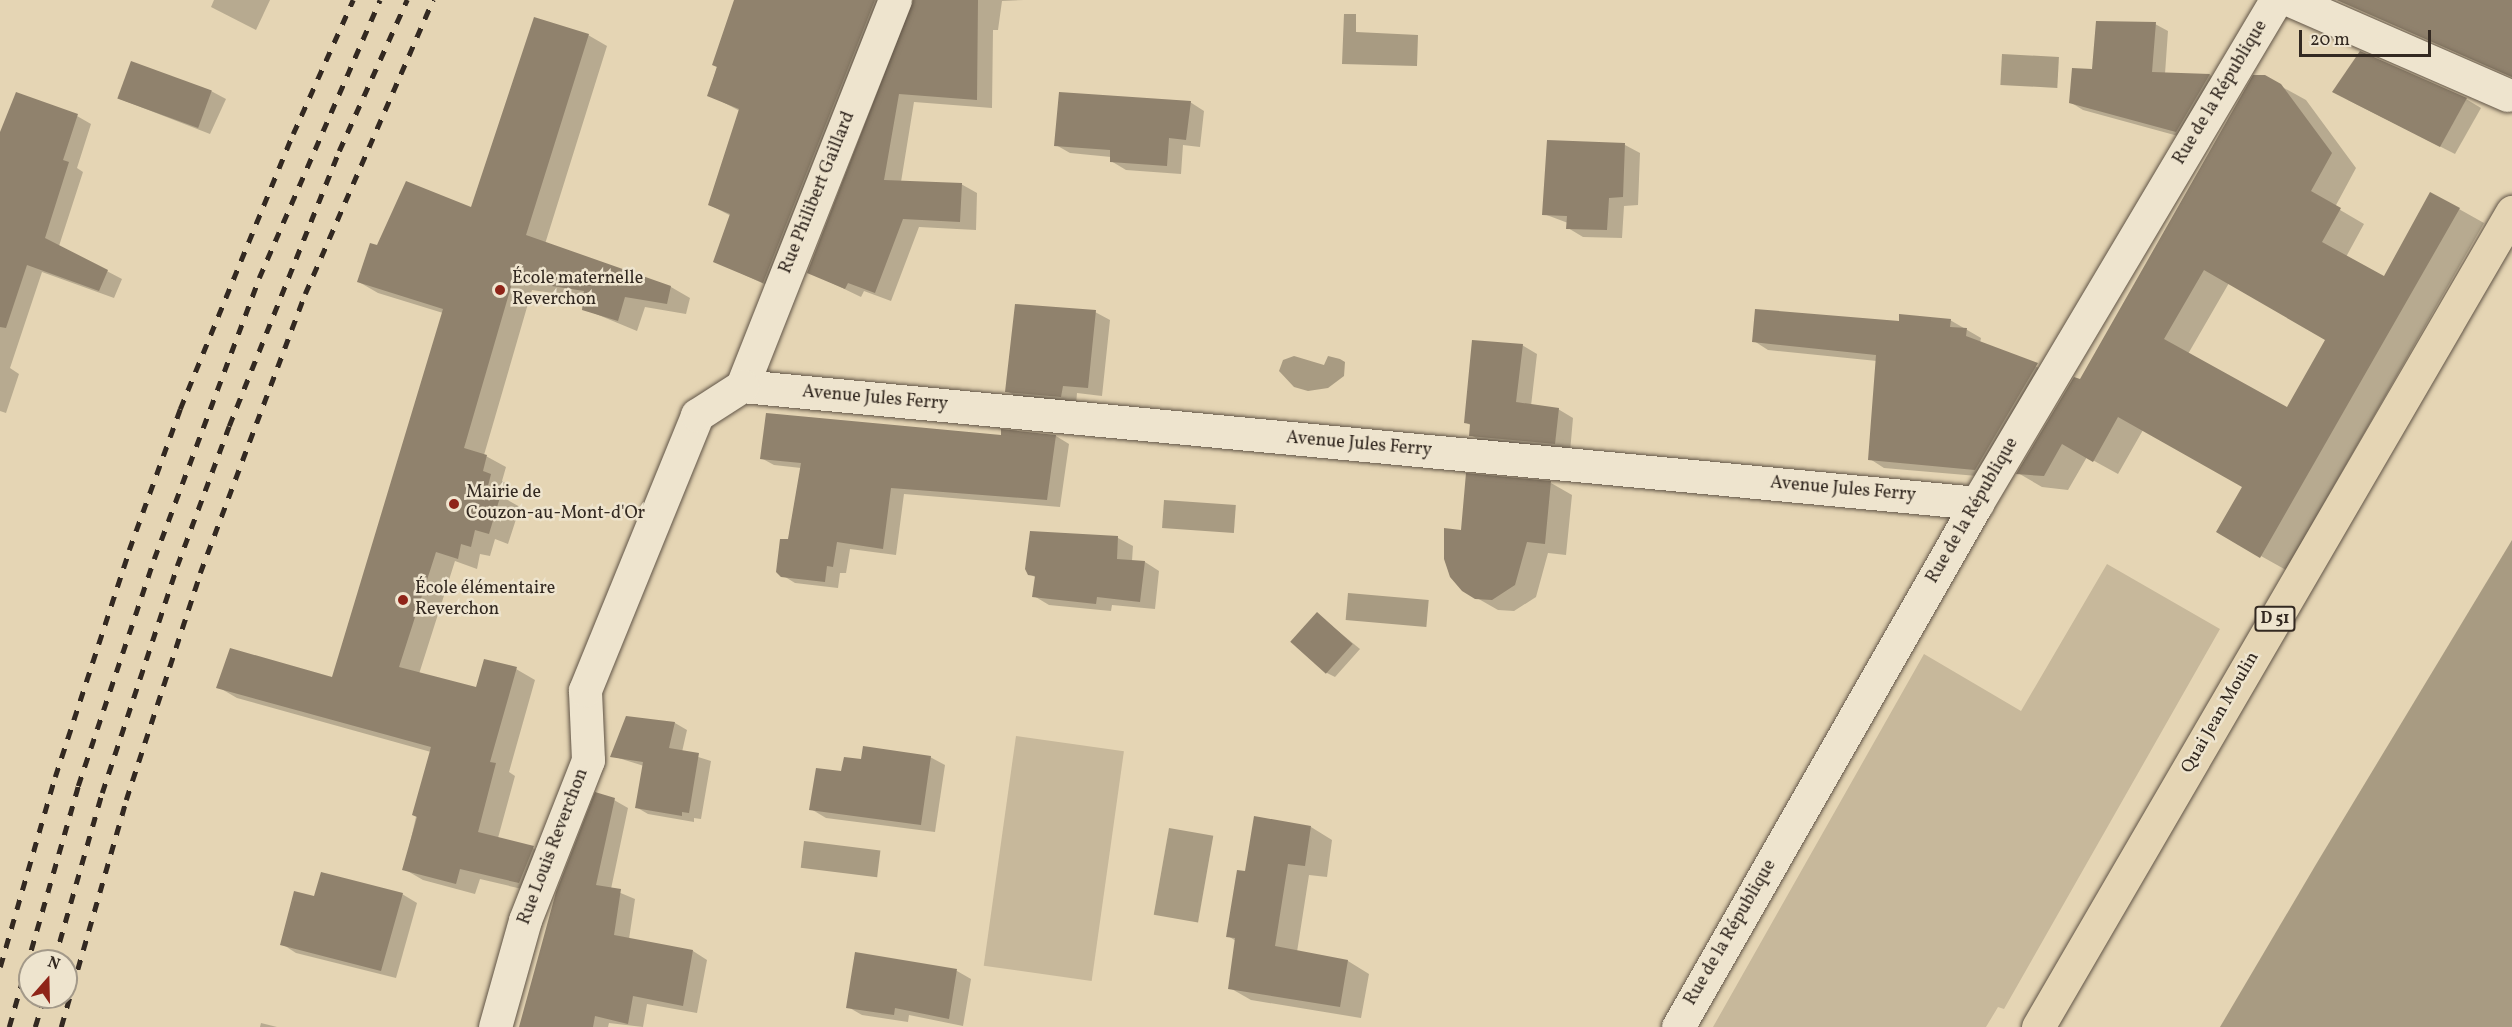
<!DOCTYPE html>
<html>
<head>
<meta charset="utf-8">
<style>
  body { margin:0 }
  #map { position:relative; width:2512px; height:1027px; overflow:hidden; background:#e5d5b4; font-family:Vollkorn,serif }
  div>[style] { position:absolute }
  .green>* { inset:0; background:#c7b89b; transform-origin:0 0 }
  .water>* { inset:0; background:#a89b82; transform-origin:0 0 }
  .shadow>* { inset:0; background:#0003 }
  .building>* { inset:0; background:#90826d; transform-origin:0 0 }
  .roads { filter:drop-shadow(0 0 2px #605446) drop-shadow(0 0 2px #605446) }
  .minor>* { height:33px; margin:-16.5px; padding:0 16.5px; transform-origin:16.5px; border-radius:16.5px; background:#eee4ce }
  .major>* { height:33px; margin:-16.5px; padding:0 16.5px; transform-origin:16.5px; border-radius:16.5px; background:#e5d5b4 }
  .rail>* { height:4.5px; margin-top:-2.25px; transform-origin:0; background:repeating-linear-gradient(90deg,#332921 0 10px,transparent 0 20px) }
  .dots>* { width:16px; height:16px; translate:-50% -50%; box-sizing:border-box; border:3px solid #eee4ce; border-radius:50% }
  span { translate:-50% -50%; white-space:nowrap; text-align:center; line-height:1.15; -webkit-text-stroke:5px #eee4ce; paint-order:stroke }
  .shield-label span { padding:2px 4px; background:#eee4ce; border:2px solid; border-radius:4px; -webkit-text-stroke-width:0 }
  .shield-label { font-size:16px; color:#332921; font-weight:700 }
  .street-label { font-size:18px; color:#332921 }
  .poi-label { font-size:18px; color:#332921 }
  .left { translate:0 -50%; text-align:left }
  .north { position:absolute; left:18px; top:949px; width:60px; height:60px; box-sizing:border-box; background:#eee4ce; border:2px solid #a39989; border-radius:50%; rotate:20deg; font-size:16px; font-weight:700; line-height:24px; text-align:center; color:#332921 }
  .north::after { content:''; display:block; margin:auto; width:21px; height:27px; background:#8f2418; clip-path:polygon(50% 0,100% 100%,50% 72%,0 100%) }
  .scale { position:absolute; left:2299px; top:30px; width:132px; height:27px; box-sizing:border-box; border:3px solid #332921; border-top:0; padding-left:8px; font-size:18px; line-height:21px; white-space:nowrap; color:#332921; -webkit-text-stroke:4px #eee4ce; paint-order:stroke }
</style>
</head>
<body>
<div id="map">
  <div class="green">
    <i style="clip-path:polygon(2107px 564px,2220px 629px,2004px 1009px,1998px 1007px,1986px 1027px,1713px 1027px,1924px 654px,2021px 711px)"></i>
    <i style="left:1016px;top:736px;width:109px;height:232px;rotate:8deg"></i>
  </div>
  <div class="water">
    <i style="clip-path:polygon(1344px 14px,1356px 14px,1356px 32px,1418px 35px,1417px 66px,1342px 64px)"></i>
    <i style="left:2002px;top:54px;width:57px;height:31px;rotate:3deg"></i>
    <i style="clip-path:polygon(1294px 356px,1324px 365px,1328px 356px,1340px 359px,1345px 362px,1344px 376px,1328px 388px,1308px 391px,1294px 387px,1279px 371px,1283px 360px)"></i>
    <i style="left:1164px;top:500px;width:72px;height:28px;rotate:4deg"></i>
    <i style="clip-path:polygon(2512px 540px,2512px 1027px,2220px 1027px,2318px 861px)"></i>
    <i style="left:1348px;top:593px;width:81px;height:27px;rotate:5deg"></i>
    <i style="left:1169px;top:828px;width:45px;height:88px;rotate:10deg"></i>
    <i style="left:804px;top:841px;width:77px;height:27px;rotate:7deg"></i>
  </div>
  <div class="shadow">
    <i style="clip-path:polygon(214px 0,270px 0,256px 30px,211px 7px)"></i>
    <i style="clip-path:polygon(735px 0,896px 0,779px 291px,715px 261px,731px 216px,710px 205px,740px 111px,709px 95px)"></i>
    <i style="clip-path:polygon(913px 0,1024px 0,1002px 1px,998px 30px,993px 30px,992px 108px,914px 102px,901px 182px,961px 184px,977px 193px,976px 230px,919px 227px,891px 301px,864px 291px,861px 297px,809px 272px,914px 7px)"></i>
    <i style="clip-path:polygon(2337px 0,2512px 0,2512px 77px,2341px 2px)"></i>
    <i style="clip-path:polygon(2155px 24px,2168px 31px,2165px 74px,2210px 75px,2222px 83px,2189px 139px,2083px 110px,2070px 102px,2094px 71px)"></i>
    <i style="clip-path:polygon(588px 35px,607px 46px,545px 244px,671px 287px,690px 298px,686px 314px,645px 307px,637px 331px,584px 309px,585px 298px,532px 290px,484px 455px,506px 467px,502px 481px,510px 486px,506px 499px,520px 507px,508px 544px,495px 539px,490px 556px,480px 554px,477px 569px,455px 561px,419px 674px,477px 689px,516px 669px,535px 680px,509px 772px,515px 776px,498px 838px,533px 848px,552px 859px,539px 893px,480px 879px,475px 894px,423px 880px,404px 869px,431px 752px,237px 698px,218px 687px,333px 679px,443px 313px,378px 293px,359px 282px,378px 247px,472px 209px)"></i>
    <i style="clip-path:polygon(evenodd,2264px 77px,2306px 100px,2356px 168px,2335px 207px,2364px 224px,2346px 257px,2384px 278px,2459px 209px,2484px 223px,2286px 570px,2218px 532px,2244px 487px,2143px 430px,2118px 474px,2087px 457px,2068px 490px,2042px 487px,2018px 473px,2080px 381px,2264px 77px,2229px 283px,2327px 340px,2287px 409px,2188px 354px,2229px 283px)"></i>
    <i style="clip-path:polygon(211px 91px,226px 99px,210px 134px,120px 99px)"></i>
    <i style="clip-path:polygon(2466px 99px,2481px 108px,2455px 154px,2348px 100px)"></i>
    <i style="clip-path:polygon(1190px 102px,1204px 111px,1200px 147px,1183px 145px,1181px 174px,1126px 170px,1111px 161px,1111px 157px,1070px 153px,1056px 145px)"></i>
    <i style="clip-path:polygon(77px 116px,91px 124px,77px 168px,83px 172px,59px 246px,122px 279px,114px 298px,42px 272px,10px 368px,19px 374px,6px 413px,0 411px,0 165px)"></i>
    <i style="clip-path:polygon(1625px 145px,1640px 153px,1638px 205px,1624px 206px,1622px 238px,1583px 237px,1568px 228px,1568px 223px,1544px 214px)"></i>
    <i style="clip-path:polygon(1095px 312px,1110px 320px,1102px 396px,1077px 393px,1076px 405px,1022px 400px,1007px 391px)"></i>
    <i style="clip-path:polygon(1950px 320px,1981px 338px,1980px 343px,2051px 373px,1989px 477px,1884px 468px,1870px 459px,1877px 361px,1768px 350px,1754px 341px)"></i>
    <i style="clip-path:polygon(1522px 345px,1537px 354px,1531px 406px,1558px 409px,1573px 418px,1570px 452px,1486px 444px,1471px 435px,1472px 426px,1465px 422px)"></i>
    <i style="clip-path:polygon(1056px 436px,1069px 444px,1060px 507px,904px 494px,896px 555px,850px 549px,846px 573px,840px 573px,838px 588px,795px 583px,782px 575px,801px 468px,774px 465px,761px 458px,1002px 437px)"></i>
    <i style="clip-path:polygon(1551px 483px,1572px 495px,1566px 555px,1548px 553px,1536px 597px,1514px 611px,1498px 610px,1463px 590px)"></i>
    <i style="clip-path:polygon(1032px 533px,1118px 538px,1133px 546px,1132px 561px,1145px 562px,1159px 571px,1155px 609px,1112px 605px,1111px 611px,1049px 605px,1034px 596px,1037px 578px,1029px 574px)"></i>
    <i style="clip-path:polygon(1317px 614px,1360px 649px,1335px 677px,1327px 673px)"></i>
    <i style="clip-path:polygon(627px 717px,675px 723px,687px 730px,682px 752px,711px 761px,701px 819px,694px 818px,694px 822px,648px 814px,636px 807px,644px 766px,612px 756px)"></i>
    <i style="clip-path:polygon(930px 757px,945px 765px,935px 832px,826px 818px,811px 809px,842px 772px,862px 761px)"></i>
    <i style="clip-path:polygon(614px 800px,628px 808px,611px 889px,635px 899px,629px 939px,693px 951px,707px 960px,697px 1013px,647px 1004px,643px 1027px,609px 1023px,608px 1027px,523px 1027px)"></i>
    <i style="clip-path:polygon(1311px 827px,1332px 840px,1327px 877px,1309px 875px,1297px 952px,1348px 961px,1369px 974px,1361px 1018px,1251px 1000px,1230px 988px,1236px 941px,1228px 936px)"></i>
    <i style="clip-path:polygon(402px 894px,417px 903px,396px 978px,296px 953px,282px 944px,315px 898px)"></i>
    <i style="clip-path:polygon(856px 954px,957px 971px,971px 979px,963px 1026px,909px 1015px,908px 1022px,862px 1015px,848px 1007px)"></i>
    <i style="clip-path:polygon(261px 1023px,277px 1027px,260px 1027px)"></i>
  </div>
  <div class="building">
    <i style="clip-path:polygon(734px 0,875px 0,763px 283px,713px 262px,730px 214px,708px 205px,739px 109px,707px 96px,717px 67px,712px 65px)"></i>
    <i style="clip-path:polygon(913px 0,978px 0,977px 100px,899px 94px,884px 180px,962px 183px,960px 222px,903px 219px,875px 293px,848px 283px,845px 289px,807px 273px)"></i>
    <i style="clip-path:polygon(2337px 0,2512px 0,2512px 77px)"></i>
    <i style="clip-path:polygon(534px 17px,589px 34px,526px 235px,671px 286px,667px 304px,625px 297px,618px 321px,582px 310px,584px 291px,513px 280px,464px 448px,487px 455px,483px 471px,491px 474px,487px 490px,501px 494px,489px 534px,475px 530px,471px 547px,461px 544px,458px 559px,436px 552px,399px 667px,476px 687px,484px 659px,517px 667px,490px 762px,496px 763px,478px 832px,534px 846px,519px 883px,460px 869px,456px 884px,402px 870px,417px 817px,412px 815px,431px 747px,216px 688px,230px 648px,332px 677px,443px 309px,357px 282px,370px 243px,377px 245px,406px 181px,471px 207px)"></i>
    <i style="clip-path:polygon(2096px 21px,2156px 22px,2152px 72px,2210px 74px,2176px 132px,2069px 103px,2072px 68px,2092px 69px)"></i>
    <i style="clip-path:polygon(2360px 51px,2467px 98px,2440px 147px,2332px 92px)"></i>
    <i style="left:131px;top:61px;width:86px;height:40px;rotate:20deg"></i>
    <i style="clip-path:polygon(evenodd,2253px 75px,2265px 75px,2281px 84px,2332px 153px,2311px 191px,2341px 208px,2322px 242px,2384px 276px,2430px 192px,2460px 208px,2260px 558px,2216px 532px,2242px 487px,2118px 417px,2093px 462px,2062px 444px,2044px 476px,2016px 474px,2074px 377px,2080px 379px,2253px 75px,2204px 270px,2325px 340px,2287px 407px,2164px 339px,2204px 270px)"></i>
    <i style="clip-path:polygon(16px 92px,78px 114px,63px 160px,69px 162px,45px 238px,108px 270px,99px 291px,27px 265px,6px 328px,0 327px,0 132px)"></i>
    <i style="clip-path:polygon(1059px 92px,1191px 101px,1186px 140px,1169px 138px,1167px 166px,1110px 162px,1110px 150px,1054px 146px)"></i>
    <i style="clip-path:polygon(1547px 140px,1625px 143px,1623px 197px,1609px 198px,1607px 230px,1566px 229px,1567px 216px,1542px 215px)"></i>
    <i style="clip-path:polygon(1015px 304px,1096px 310px,1088px 388px,1063px 386px,1061px 397px,1005px 392px)"></i>
    <i style="clip-path:polygon(1755px 309px,1899px 321px,1899px 314px,1951px 319px,1950px 327px,1967px 328px,1966px 336px,2038px 363px,1975px 470px,1868px 460px,1876px 355px,1752px 342px)"></i>
    <i style="clip-path:polygon(1472px 340px,1523px 344px,1516px 402px,1559px 408px,1555px 444px,1469px 436px,1470px 424px,1464px 423px)"></i>
    <i style="clip-path:polygon(766px 413px,1001px 435px,1001px 429px,1056px 435px,1047px 500px,891px 488px,883px 549px,837px 542px,833px 567px,827px 566px,825px 582px,781px 577px,776px 572px,780px 539px,788px 539px,801px 463px,760px 459px)"></i>
    <i style="clip-path:polygon(1466px 473px,1551px 481px,1545px 544px,1527px 542px,1515px 585px,1492px 600px,1475px 599px,1462px 591px,1450px 577px,1444px 559px,1444px 528px,1461px 530px)"></i>
    <i style="clip-path:polygon(1030px 531px,1118px 536px,1117px 559px,1145px 561px,1140px 602px,1097px 597px,1096px 604px,1032px 597px,1035px 576px,1028px 575px,1025px 569px)"></i>
    <i style="left:1317px;top:612px;width:48px;height:40px;rotate:42deg"></i>
    <i style="clip-path:polygon(626px 716px,675px 722px,669px 748px,699px 753px,689px 813px,682px 812px,682px 816px,635px 808px,643px 762px,610px 757px)"></i>
    <i style="clip-path:polygon(863px 746px,931px 756px,921px 825px,809px 810px,816px 768px,841px 771px,844px 757px,861px 759px)"></i>
    <i style="clip-path:polygon(595px 792px,615px 798px,596px 885px,621px 889px,614px 935px,693px 950px,683px 1006px,633px 996px,628px 1024px,595px 1016px,593px 1027px,519px 1027px,556px 892px)"></i>
    <i style="clip-path:polygon(1254px 816px,1311px 826px,1305px 866px,1288px 864px,1275px 946px,1348px 960px,1340px 1007px,1228px 989px,1235px 938px,1226px 937px,1237px 870px,1245px 871px)"></i>
    <i style="clip-path:polygon(321px 872px,403px 893px,381px 971px,280px 945px,294px 891px,314px 896px)"></i>
    <i style="clip-path:polygon(855px 952px,957px 969px,949px 1019px,895px 1008px,894px 1015px,846px 1008px)"></i>
  </div>
  <div class="roads">
    <div class="minor">
      <i style="left:2290px;top:0;width:237px;rotate:23.6deg"></i>
      <i style="left:742px;top:386px;width:1241px;rotate:5.41deg"></i>
      <i style="left:742px;top:386px;width:415px;rotate:-68.4deg"></i>
      <i style="left:495px;top:1027px;width:111px;rotate:-74.3deg"></i>
      <i style="left:525px;top:920px;width:172px;rotate:-68.5deg"></i>
      <i style="left:588px;top:760px;width:70px;rotate:-92.5deg"></i>
      <i style="left:585px;top:690px;width:297px;rotate:-67.8deg"></i>
      <i style="left:697px;top:415px;width:54px;rotate:-32.8deg"></i>
      <i style="left:1678px;top:1027px;width:603px;rotate:-60.29deg"></i>
      <i style="left:1977px;top:503px;width:585px;rotate:-59.27deg"></i>
    </div>
    <div class="major">
      <i style="left:2038px;top:1027px;width:943px;rotate:-59.82deg"></i>
    </div>
  </div>
  <div class="rail">
    <i style="left:54px;top:961px;width:175px;rotate:-74.1deg"></i>
    <i style="left:102px;top:793px;width:239px;rotate:-71.7deg"></i>
    <i style="left:177px;top:566px;width:149px;rotate:-69.6deg"></i>
    <i style="left:229px;top:426px;width:296px;rotate:-68.2deg"></i>
    <i style="left:339px;top:151px;width:166px;rotate:-65.8deg"></i>
    <i style="left:0;top:967px;width:198px;rotate:-73.9deg"></i>
    <i style="left:55px;top:777px;width:239px;rotate:-71.9deg"></i>
    <i style="left:129px;top:550px;width:150px;rotate:-70.1deg"></i>
    <i style="left:180px;top:409px;width:297px;rotate:-67.7deg"></i>
    <i style="left:293px;top:134px;width:147px;rotate:-65.9deg"></i>
    <i style="left:9px;top:1027px;width:251px;rotate:-74deg"></i>
    <i style="left:78px;top:786px;width:239px;rotate:-71.5deg"></i>
    <i style="left:154px;top:559px;width:300px;rotate:-69.5deg"></i>
    <i style="left:259px;top:278px;width:303px;rotate:-66.5deg"></i>
    <i style="left:35px;top:1027px;width:31px;rotate:-73deg"></i>
    <i style="left:61px;top:1027px;width:236px;rotate:-74deg"></i>
    <i style="left:126px;top:800px;width:239px;rotate:-71.9deg"></i>
    <i style="left:200px;top:573px;width:298px;rotate:-69.4deg"></i>
    <i style="left:305px;top:294px;width:321px;rotate:-66.5deg"></i>
  </div>
  <div class="dots">
    <i style="left:500px;top:290px;background:#8f2418"></i>
    <i style="left:454px;top:504px;background:#8f2418"></i>
    <i style="left:403px;top:600px;background:#8f2418"></i>
  </div>
  <div class="shield-label">
    <span style="left:2275px;top:619px">D 51</span>
  </div>
  <div class="street-label">
    <span style="left:2221px;top:93px;rotate:-59deg">Rue de la République</span>
    <span style="left:818px;top:193px;rotate:-68deg">Rue Philibert Gaillard</span>
    <span style="left:875px;top:399px;rotate:5deg">Avenue Jules Ferry</span>
    <span style="left:1359px;top:445px;rotate:5deg">Avenue Jules Ferry</span>
    <span style="left:1843px;top:490px;rotate:5deg">Avenue Jules Ferry</span>
    <span style="left:1973px;top:511px;rotate:-60deg">Rue de la République</span>
    <span style="left:2221px;top:713px;rotate:-60deg">Quai Jean Moulin</span>
    <span style="left:554px;top:847px;rotate:-69deg">Rue Louis Reverchon</span>
    <span style="left:1731px;top:933px;rotate:-60deg">Rue de la République</span>
  </div>
  <div class="poi-label">
    <span class="left" style="left:512px;top:290px">École maternelle<br>Reverchon</span>
    <span class="left" style="left:466px;top:504px">Mairie de<br>Couzon-au-Mont-d'Or</span>
    <span class="left" style="left:415px;top:600px">École élémentaire<br>Reverchon</span>
  </div>
  <div class="north">N</div>
  <div class="scale">20 m</div>
</div>
</body>
</html>
